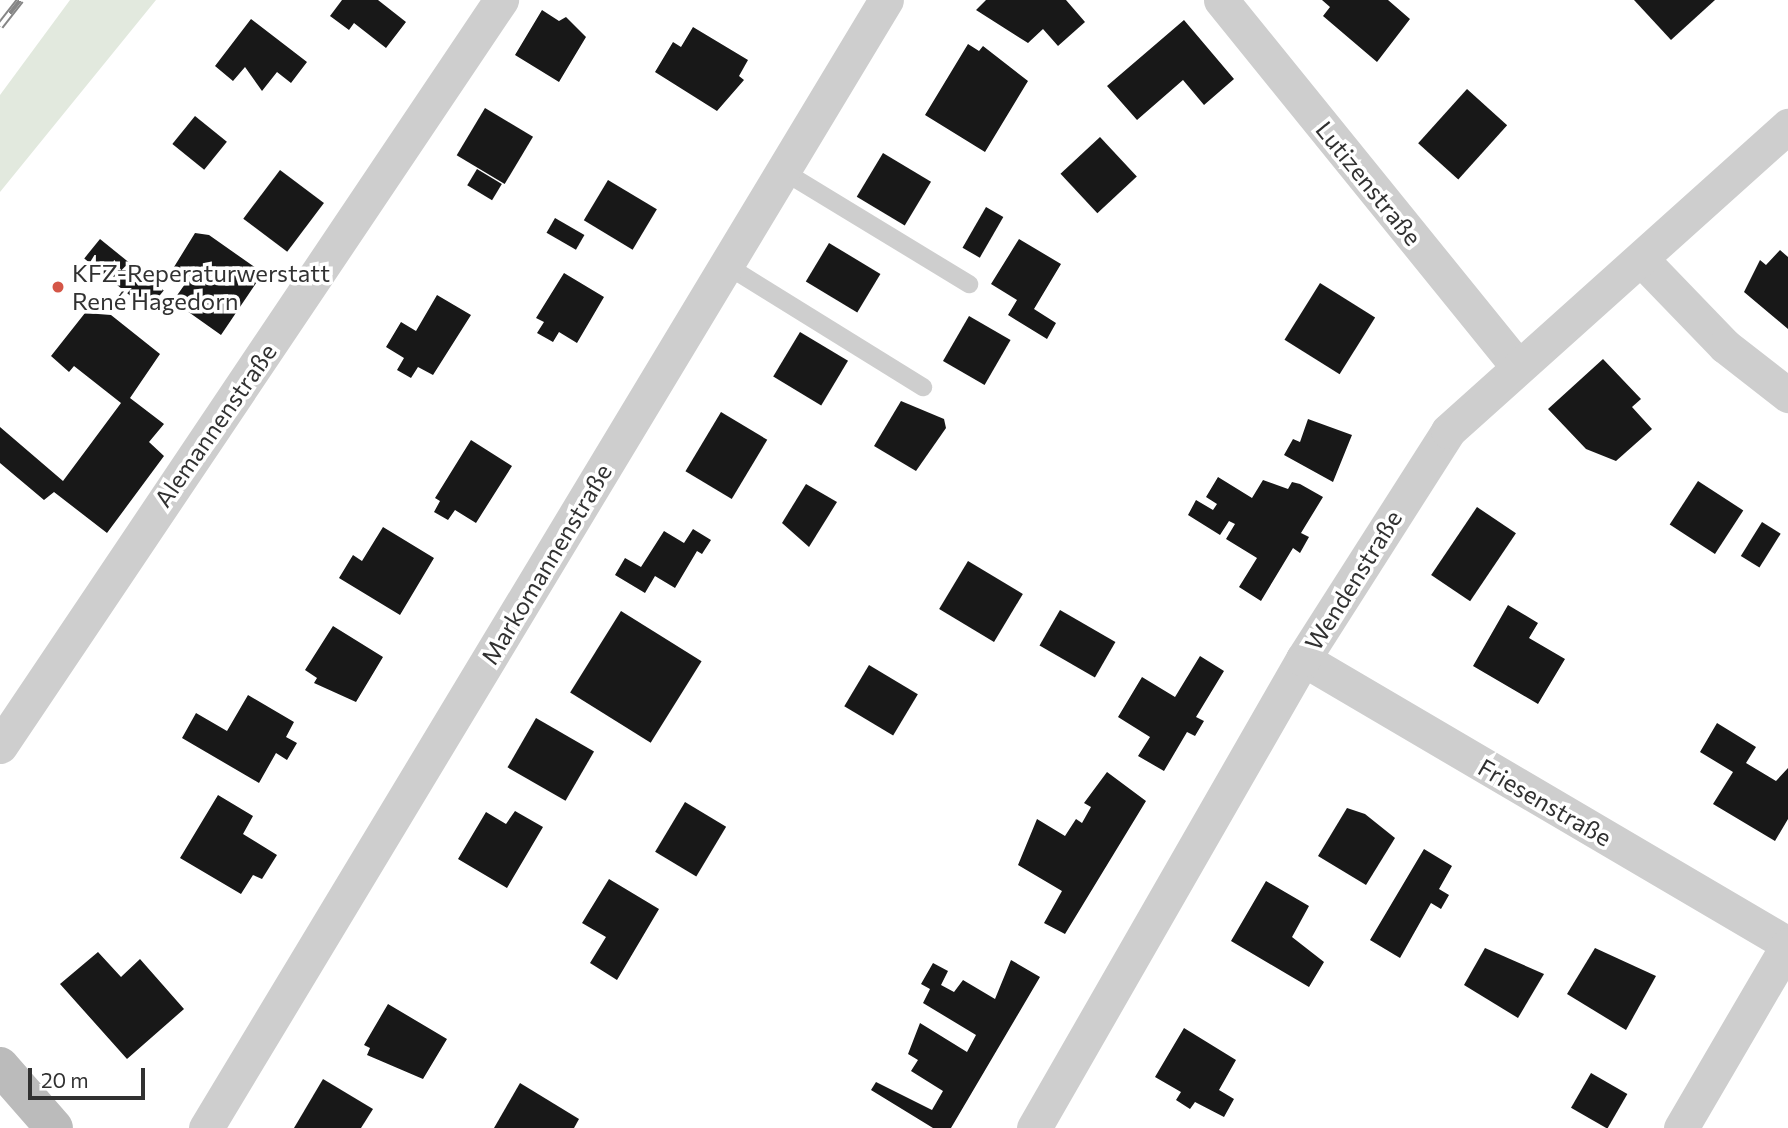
<!DOCTYPE html>
<html>
<head>
<meta charset="utf-8">
<style>
  body { margin:0 }
  #map { position:relative; width:1788px; height:1128px; overflow:hidden; background:#fff; font-family:Commissioner,sans-serif }
  div>[style] { position:absolute }
  .green>* { inset:0; background:#e2e9de }
  .building>* { inset:0; background:#181818; transform-origin:0 0 }
  .lane>* { height:18px; margin:-9px; padding:0 9px; transform-origin:9px; border-radius:9px; background:#cecece }
  .street>* { height:35px; margin:-17.5px; padding:0 17.5px; transform-origin:17.5px; border-radius:17.5px; background:#cecece }
  .secondary>* { height:38px; margin:-19px; padding:0 19px; transform-origin:19px; border-radius:19px; background:#bbb }
  .rail>* { height:8px; margin-top:-4px; transform-origin:0; background:repeating-linear-gradient(90deg,#fff 0 16px,#868686 0 32px); box-sizing:border-box; border-block:2px solid #868686 }
  .dots>* { width:19px; height:19px; translate:-50% -50%; box-sizing:border-box; border:4px solid #fff; border-radius:50% }
  span { translate:-50% -50%; white-space:nowrap; text-align:center; line-height:1.15; -webkit-text-stroke:7px #fff; paint-order:stroke }
  .street-label { font-size:24px; color:#313131 }
  .poi-label { font-size:24px; color:#313131 }
  .left { translate:0 -50%; text-align:left }
  .scale { position:absolute; left:28px; top:1068px; width:117px; height:32px; box-sizing:border-box; border:4px solid #313131; border-top:0; padding-left:9px; font-size:21px; line-height:24px; white-space:nowrap; color:#313131; -webkit-text-stroke:5px #fff; paint-order:stroke }
</style>
</head>
<body>
<div id="map">
  <div class="green">
    <i style="clip-path:polygon(70px 0,156px 0,0 192px,0 95px)"></i>
  </div>
  <div class="building">
    <i style="clip-path:polygon(342px 0,378px 0,406px 22px,386px 48px,354px 23px,349px 30px,330px 16px)"></i>
    <i style="clip-path:polygon(986px 0,1066px 0,1085px 22px,1058px 46px,1043px 29px,1028px 43px,976px 10px)"></i>
    <i style="clip-path:polygon(1322px 0,1388px 0,1410px 19px,1377px 62px,1323px 16px,1330px 7px)"></i>
    <i style="clip-path:polygon(1634px 0,1715px 0,1671px 40px)"></i>
    <i style="clip-path:polygon(542px 10px,559px 21px,566px 17px,586px 37px,559px 82px,515px 55px)"></i>
    <i style="clip-path:polygon(251px 19px,307px 62px,291px 83px,277px 72px,262px 91px,245px 67px,233px 81px,215px 66px)"></i>
    <i style="clip-path:polygon(1184px 20px,1234px 79px,1204px 105px,1183px 80px,1137px 120px,1107px 86px)"></i>
    <i style="clip-path:polygon(693px 27px,748px 60px,739px 76px,744px 80px,717px 111px,655px 72px,673px 42px,681px 47px)"></i>
    <i style="clip-path:polygon(968px 44px,979px 51px,983px 46px,1028px 81px,985px 152px,925px 115px)"></i>
    <i style="left:1467px;top:89px;width:54px;height:73px;rotate:42deg"></i>
    <i style="left:485px;top:108px;width:56px;height:55px;rotate:31deg"></i>
    <i style="left:195px;top:116px;width:41px;height:36px;rotate:39deg"></i>
    <i style="left:1100px;top:137px;width:54px;height:54px;rotate:47deg"></i>
    <i style="left:883px;top:153px;width:56px;height:51px;rotate:31deg"></i>
    <i style="left:477px;top:169px;width:29px;height:19px;rotate:31deg"></i>
    <i style="left:280px;top:170px;width:55px;height:61px;rotate:37deg"></i>
    <i style="left:608px;top:180px;width:57px;height:47px;rotate:31deg"></i>
    <i style="left:986px;top:207px;width:20px;height:47px;rotate:30deg"></i>
    <i style="left:555px;top:218px;width:34px;height:17px;rotate:30deg"></i>
    <i style="clip-path:polygon(195px 233px,209px 235px,263px 273px,221px 335px,173px 301px,190px 277px,174px 267px)"></i>
    <i style="left:100px;top:239px;width:82px;height:25px;rotate:39deg"></i>
    <i style="clip-path:polygon(1019px 239px,1061px 264px,1034px 309px,1056px 323px,1047px 339px,1008px 315px,1017px 300px,991px 284px)"></i>
    <i style="left:829px;top:243px;width:60px;height:45px;rotate:31deg"></i>
    <i style="clip-path:polygon(1780px 250px,1788px 257px,1788px 329px,1744px 292px,1760px 260px,1766px 265px)"></i>
    <i style="clip-path:polygon(564px 273px,604px 297px,577px 343px,559px 332px,553px 342px,537px 333px,544px 322px,536px 318px)"></i>
    <i style="left:1320px;top:283px;width:65px;height:67px;rotate:32deg"></i>
    <i style="clip-path:polygon(437px 295px,471px 315px,433px 375px,418px 367px,411px 378px,397px 370px,404px 358px,386px 347px,401px 322px,416px 331px)"></i>
    <i style="clip-path:polygon(85px 313px,111px 315px,160px 354px,130px 398px,164px 424px,149px 442px,164px 456px,107px 533px,54px 492px,44px 500px,0 463px,0 427px,63px 481px,121px 403px,74px 366px,69px 372px,51px 356px)"></i>
    <i style="left:969px;top:316px;width:48px;height:52px;rotate:30deg"></i>
    <i style="left:800px;top:332px;width:56px;height:52px;rotate:31deg"></i>
    <i style="clip-path:polygon(1603px 359px,1641px 399px,1632px 407px,1652px 429px,1616px 461px,1586px 449px,1548px 409px)"></i>
    <i style="clip-path:polygon(901px 401px,944px 419px,946px 428px,916px 471px,874px 446px)"></i>
    <i style="left:721px;top:412px;width:54px;height:69px;rotate:31deg"></i>
    <i style="clip-path:polygon(1308px 419px,1352px 435px,1333px 482px,1284px 455px,1293px 439px,1300px 442px)"></i>
    <i style="clip-path:polygon(471px 440px,512px 466px,476px 523px,455px 510px,448px 520px,434px 512px,440px 501px,435px 498px)"></i>
    <i style="clip-path:polygon(1218px 477px,1252px 498px,1263px 480px,1288px 489px,1292px 482px,1300px 484px,1323px 497px,1301px 533px,1309px 537px,1300px 553px,1293px 548px,1261px 601px,1239px 587px,1257px 558px,1226px 539px,1235px 524px,1229px 521px,1220px 535px,1188px 515px,1196px 500px,1213px 510px,1217px 504px,1206px 497px)"></i>
    <i style="left:1698px;top:481px;width:54px;height:52px;rotate:33deg"></i>
    <i style="clip-path:polygon(806px 484px,837px 502px,809px 547px,782px 523px)"></i>
    <i style="left:1477px;top:507px;width:47px;height:82px;rotate:34deg"></i>
    <i style="left:1762px;top:522px;width:22px;height:40px;rotate:32deg"></i>
    <i style="clip-path:polygon(383px 527px,434px 558px,400px 615px,339px 578px,353px 555px,362px 561px)"></i>
    <i style="clip-path:polygon(693px 529px,711px 540px,702px 554px,697px 551px,675px 588px,655px 576px,645px 593px,615px 575px,625px 558px,641px 567px,664px 531px,684px 543px)"></i>
    <i style="left:968px;top:561px;width:64px;height:56px;rotate:31deg"></i>
    <i style="clip-path:polygon(1508px 605px,1538px 623px,1529px 638px,1565px 659px,1538px 704px,1473px 666px)"></i>
    <i style="left:1060px;top:610px;width:64px;height:41px;rotate:30deg"></i>
    <i style="left:621px;top:611px;width:95px;height:96px;rotate:32deg"></i>
    <i style="clip-path:polygon(333px 626px,383px 657px,356px 702px,314px 683px,317px 678px,305px 670px)"></i>
    <i style="clip-path:polygon(1200px 656px,1224px 671px,1196px 717px,1204px 721px,1195px 736px,1187px 732px,1164px 771px,1138px 756px,1150px 737px,1118px 717px,1142px 677px,1175px 697px)"></i>
    <i style="left:869px;top:665px;width:57px;height:48px;rotate:31deg"></i>
    <i style="clip-path:polygon(248px 695px,294px 722px,286px 737px,297px 743px,287px 760px,276px 753px,259px 783px,182px 738px,196px 713px,227px 731px)"></i>
    <i style="left:536px;top:718px;width:67px;height:57px;rotate:30deg"></i>
    <i style="clip-path:polygon(1717px 723px,1756px 747px,1746px 763px,1776px 781px,1788px 768px,1788px 819px,1775px 841px,1713px 804px,1733px 772px,1700px 752px)"></i>
    <i style="clip-path:polygon(1107px 772px,1146px 801px,1065px 934px,1044px 923px,1062px 891px,1018px 865px,1037px 819px,1065px 836px,1076px 819px,1082px 823px,1091px 807px,1084px 803px)"></i>
    <i style="clip-path:polygon(218px 795px,253px 816px,243px 834px,277px 855px,262px 879px,253px 875px,241px 894px,180px 858px)"></i>
    <i style="left:685px;top:802px;width:48px;height:58px;rotate:31deg"></i>
    <i style="clip-path:polygon(1347px 808px,1365px 814px,1395px 838px,1366px 885px,1318px 856px)"></i>
    <i style="clip-path:polygon(515px 811px,543px 827px,507px 888px,458px 859px,486px 812px,506px 824px)"></i>
    <i style="clip-path:polygon(1424px 849px,1452px 866px,1439px 889px,1449px 895px,1441px 909px,1431px 903px,1400px 958px,1370px 940px)"></i>
    <i style="clip-path:polygon(609px 879px,659px 909px,617px 980px,590px 963px,606px 937px,582px 923px)"></i>
    <i style="clip-path:polygon(1266px 881px,1309px 906px,1292px 937px,1324px 962px,1309px 987px,1231px 941px)"></i>
    <i style="clip-path:polygon(1485px 948px,1544px 974px,1518px 1018px,1464px 985px)"></i>
    <i style="clip-path:polygon(1595px 948px,1656px 976px,1626px 1030px,1567px 994px)"></i>
    <i style="clip-path:polygon(98px 952px,121px 977px,140px 959px,184px 1009px,127px 1059px,60px 984px)"></i>
    <i style="clip-path:polygon(1011px 960px,1040px 977px,951px 1128px,933px 1128px,871px 1090px,876px 1082px,932px 1110px,943px 1091px,911px 1071px,918px 1060px,908px 1054px,920px 1023px,967px 1052px,976px 1035px,923px 1003px,930px 989px,921px 984px,933px 963px,948px 971px,941px 985px,954px 992px,963px 980px,995px 999px)"></i>
    <i style="clip-path:polygon(388px 1004px,447px 1039px,423px 1079px,367px 1055px,370px 1048px,364px 1045px)"></i>
    <i style="clip-path:polygon(1184px 1028px,1236px 1060px,1219px 1090px,1234px 1099px,1224px 1117px,1195px 1102px,1190px 1109px,1176px 1100px,1181px 1092px,1155px 1077px)"></i>
    <i style="left:1591px;top:1073px;width:42px;height:40px;rotate:30deg"></i>
    <i style="clip-path:polygon(323px 1079px,373px 1109px,361px 1128px,294px 1128px)"></i>
    <i style="clip-path:polygon(520px 1083px,579px 1119px,574px 1128px,494px 1128px)"></i>
  </div>
  <div class="lane">
    <i style="left:783px;top:171px;width:218px;rotate:31.3deg"></i>
    <i style="left:726px;top:265px;width:232px;rotate:31.8deg"></i>
  </div>
  <div class="street">
    <i style="left:1221px;top:0;width:471px;rotate:51deg"></i>
    <i style="left:1642px;top:260px;width:120px;rotate:46deg"></i>
    <i style="left:1725px;top:346px;width:80px;rotate:37.9deg"></i>
    <i style="left:1303px;top:659px;width:563px;rotate:30.44deg"></i>
    <i style="left:0;top:746px;width:899px;rotate:-56.12deg"></i>
    <i style="left:206px;top:1128px;width:1317px;rotate:-58.92deg"></i>
    <i style="left:1034px;top:1128px;width:541px;rotate:-60.16deg"></i>
    <i style="left:1303px;top:659px;width:270px;rotate:-57.5deg"></i>
    <i style="left:1448px;top:431px;width:457px;rotate:-41.9deg"></i>
    <i style="left:1681px;top:1128px;width:212px;rotate:-59.7deg"></i>
  </div>
  <div class="secondary">
    <i style="left:0;top:1066px;width:82px;rotate:48.9deg"></i>
  </div>
  <div class="rail">
    <i style="left:0;top:26px;width:33px;rotate:-52deg"></i>
  </div>
  <div class="dots">
    <i style="left:58px;top:287px;background:#d45647"></i>
  </div>
  <div class="street-label">
    <span style="left:1369px;top:183px;rotate:51deg">Lutizenstraße</span>
    <span style="left:215px;top:425px;rotate:-55deg">Alemannenstraße</span>
    <span style="left:546px;top:564px;rotate:-59deg">Markomannenstraße</span>
    <span style="left:1353px;top:580px;rotate:-58deg">Wendenstraße</span>
    <span style="left:1545px;top:802px;rotate:30deg">Friesenstraße</span>
  </div>
  <div class="poi-label">
    <span class="left" style="left:72px;top:287px">KFZ-Reperaturwerstatt<br>René Hagedorn</span>
  </div>
  <div class="scale">20 m</div>
</div>
</body>
</html>
